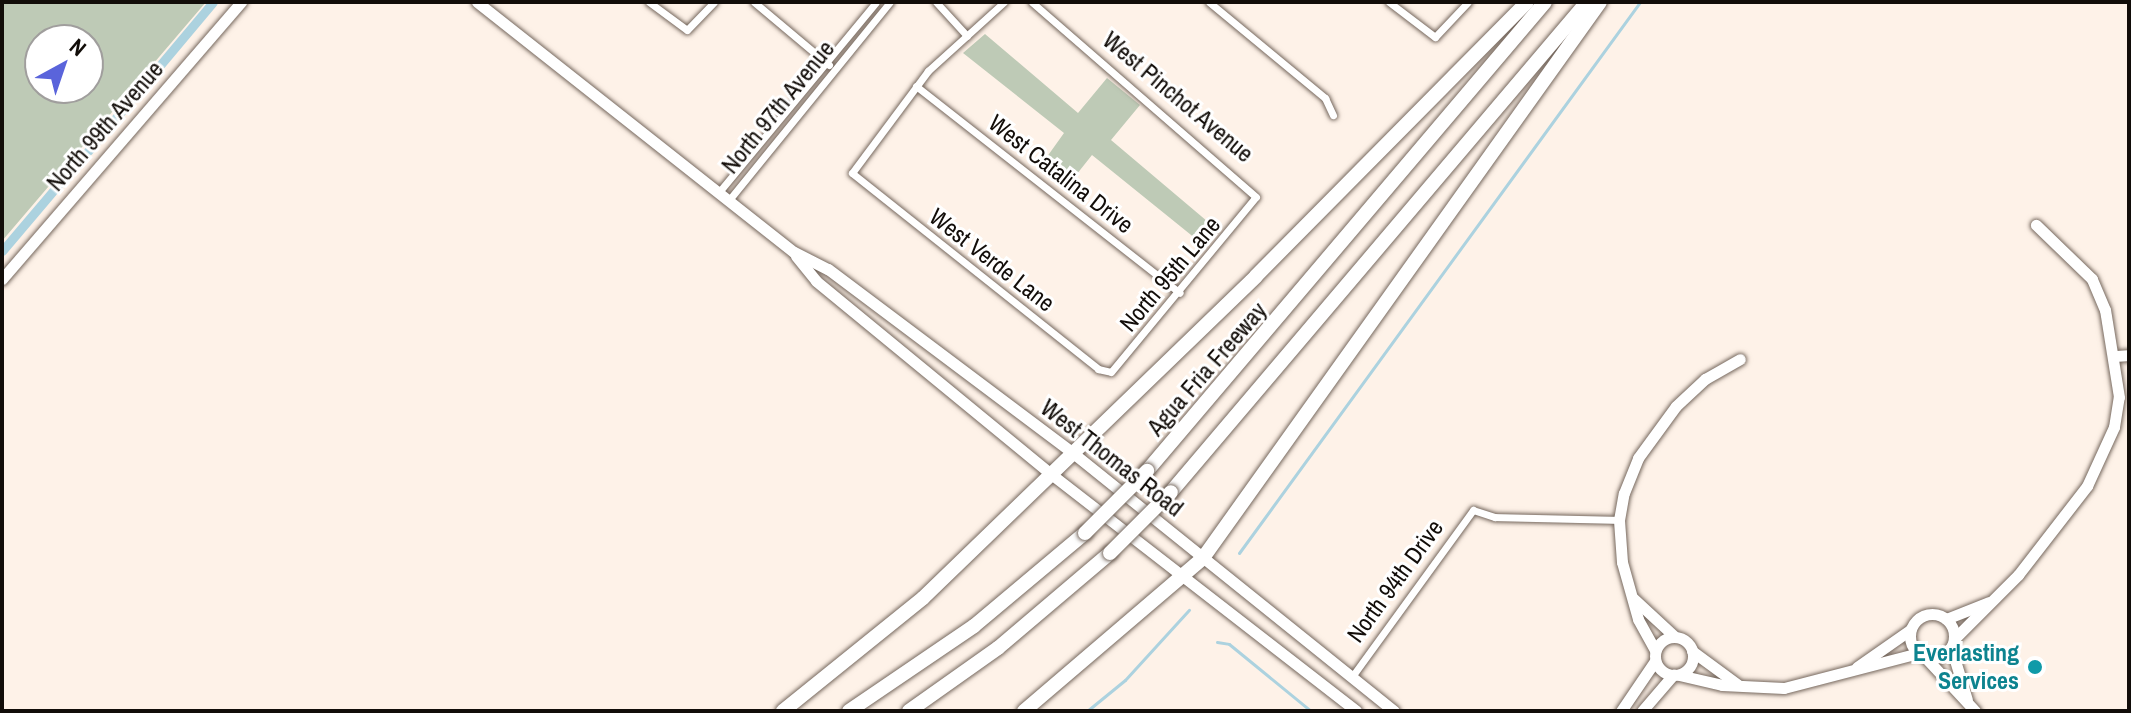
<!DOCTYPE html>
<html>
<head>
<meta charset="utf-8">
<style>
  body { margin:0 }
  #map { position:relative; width:2131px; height:713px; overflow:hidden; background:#fef2e8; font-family:"Archivo Narrow",sans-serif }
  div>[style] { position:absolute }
  .green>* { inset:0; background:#becab6 }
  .stream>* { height:3px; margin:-1.5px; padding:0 1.5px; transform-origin:1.5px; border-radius:1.5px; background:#acd2df }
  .canal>* { height:9px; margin:-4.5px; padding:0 4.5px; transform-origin:4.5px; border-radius:4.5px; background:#acd2df }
  .roads { filter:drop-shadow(0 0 2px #75675d) drop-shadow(0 0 2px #75675d) }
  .street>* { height:7px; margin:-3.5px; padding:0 3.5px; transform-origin:3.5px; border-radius:3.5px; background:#fff }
  .secondary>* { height:11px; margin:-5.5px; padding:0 5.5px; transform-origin:5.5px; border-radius:5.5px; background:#fff }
  .secondary>.ring { margin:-5.5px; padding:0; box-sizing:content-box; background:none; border:11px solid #fff; border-radius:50% }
  .highway>* { height:14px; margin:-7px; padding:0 7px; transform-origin:7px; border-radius:7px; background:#fff }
  .bridges { filter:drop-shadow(0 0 2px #75675d) drop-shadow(0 0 2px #75675d) }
  .highway-bridge>* { height:14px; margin:-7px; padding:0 7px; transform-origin:7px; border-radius:7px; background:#fff }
  .dots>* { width:22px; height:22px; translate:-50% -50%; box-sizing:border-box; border:4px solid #fff; border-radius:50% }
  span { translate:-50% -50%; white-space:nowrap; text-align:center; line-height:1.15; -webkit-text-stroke:6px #fff; paint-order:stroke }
  .street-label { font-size:24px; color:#120d09 }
  .culture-label { font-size:24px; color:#0d838f; font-weight:700 }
  .right { translate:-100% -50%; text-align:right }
  .frame { position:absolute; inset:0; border:4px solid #120d09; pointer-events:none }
  .north { position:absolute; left:24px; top:24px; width:80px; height:80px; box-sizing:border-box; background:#fff; border:2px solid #a09e9d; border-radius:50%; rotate:40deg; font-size:22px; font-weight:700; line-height:32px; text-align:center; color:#120d09 }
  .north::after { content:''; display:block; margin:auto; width:28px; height:36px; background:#5a64db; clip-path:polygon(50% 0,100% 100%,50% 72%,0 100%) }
</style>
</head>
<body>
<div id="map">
  <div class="green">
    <i style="clip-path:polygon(evenodd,2px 2px,206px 2px,2px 241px,2px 2px,40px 40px,88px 40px,88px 88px,40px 88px,40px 40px)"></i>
    <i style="clip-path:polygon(985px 34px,1078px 113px,1107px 78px,1140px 105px,1111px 140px,1214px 227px,1201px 243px,1092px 155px,1065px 189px,1039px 168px,1064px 133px,963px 53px)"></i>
  </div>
  <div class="stream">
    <i style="left:1239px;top:553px;width:681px;rotate:-53.95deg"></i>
    <i style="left:1217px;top:642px;width:12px;rotate:9deg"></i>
    <i style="left:1229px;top:644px;width:106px;rotate:39.3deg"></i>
    <i style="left:1087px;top:711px;width:49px;rotate:-39.2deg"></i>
    <i style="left:1125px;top:680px;width:95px;rotate:-47.6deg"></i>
  </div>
  <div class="canal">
    <i style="left:88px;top:151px;width:194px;rotate:-50deg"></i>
    <i style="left:2px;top:251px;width:111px;rotate:-49.7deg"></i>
  </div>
  <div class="roads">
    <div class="street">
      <i style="left:649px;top:2px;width:47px;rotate:36.4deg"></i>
      <i style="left:687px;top:30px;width:39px;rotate:-46deg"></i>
      <i style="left:754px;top:2px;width:98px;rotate:40deg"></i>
      <i style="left:936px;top:2px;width:46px;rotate:47.6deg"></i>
      <i style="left:1004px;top:2px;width:103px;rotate:137.8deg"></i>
      <i style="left:928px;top:71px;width:127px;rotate:126.7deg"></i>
      <i style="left:852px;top:173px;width:315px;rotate:38.5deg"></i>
      <i style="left:1098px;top:369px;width:13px;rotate:13deg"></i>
      <i style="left:1111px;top:372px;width:227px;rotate:-50.4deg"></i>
      <i style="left:1256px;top:197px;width:297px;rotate:-139deg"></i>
      <i style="left:1209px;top:2px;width:151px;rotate:39.6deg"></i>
      <i style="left:1325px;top:98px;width:19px;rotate:65deg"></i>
      <i style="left:1389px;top:2px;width:58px;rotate:37.3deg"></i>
      <i style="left:1435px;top:37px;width:48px;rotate:-46.7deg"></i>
      <i style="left:916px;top:86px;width:335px;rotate:38.1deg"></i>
      <i style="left:719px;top:192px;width:246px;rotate:-50.4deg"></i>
      <i style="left:729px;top:200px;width:255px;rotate:-50.9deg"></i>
      <i style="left:1351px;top:678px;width:208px;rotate:-54deg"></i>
      <i style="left:1473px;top:510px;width:23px;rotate:18deg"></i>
      <i style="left:1495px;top:517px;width:124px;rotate:1.4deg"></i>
    </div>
    <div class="secondary">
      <i style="left:477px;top:2px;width:404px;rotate:38.3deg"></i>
      <i style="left:794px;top:252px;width:38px;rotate:27deg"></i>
      <i style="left:828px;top:269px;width:306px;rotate:36.9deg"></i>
      <i style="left:1073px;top:453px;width:412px;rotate:38.8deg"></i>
      <i style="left:796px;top:256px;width:32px;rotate:51deg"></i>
      <i style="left:816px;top:281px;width:304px;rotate:39.4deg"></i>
      <i style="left:1051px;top:474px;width:386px;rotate:37.8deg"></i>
      <i style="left:2px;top:279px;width:366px;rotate:-49.2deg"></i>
      <i style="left:2115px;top:356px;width:14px;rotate:-4deg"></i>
      <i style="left:1634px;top:599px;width:56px;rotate:42.8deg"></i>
      <i class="ring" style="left:1910px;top:614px;width:33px;height:33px"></i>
      <i style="left:1946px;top:619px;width:46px;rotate:-21.6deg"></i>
      <i class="ring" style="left:1655px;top:637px;width:27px;height:27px"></i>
      <i style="left:1954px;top:639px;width:91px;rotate:-45deg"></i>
      <i style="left:2018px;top:575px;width:113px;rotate:-52.2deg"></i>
      <i style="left:2087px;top:486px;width:65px;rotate:-65.4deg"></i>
      <i style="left:2114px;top:427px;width:30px;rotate:-81deg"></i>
      <i style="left:2119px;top:397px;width:88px;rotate:-99.1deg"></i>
      <i style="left:2105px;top:310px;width:34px;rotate:-113deg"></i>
      <i style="left:2092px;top:279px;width:78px;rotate:-136deg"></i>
      <i style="left:1951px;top:647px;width:55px;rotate:73.2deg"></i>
      <i style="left:1655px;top:650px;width:35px;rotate:-119deg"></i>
      <i style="left:1638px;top:619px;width:59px;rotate:-105.7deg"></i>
      <i style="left:1622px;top:562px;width:42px;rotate:-94.1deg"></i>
      <i style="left:1619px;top:520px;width:27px;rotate:-80deg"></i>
      <i style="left:1624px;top:493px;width:38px;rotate:-68deg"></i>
      <i style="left:1638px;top:458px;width:64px;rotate:-53.8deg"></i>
      <i style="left:1676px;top:406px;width:40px;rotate:-43deg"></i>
      <i style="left:1705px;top:379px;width:40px;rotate:-29.7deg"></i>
      <i style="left:1692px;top:651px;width:56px;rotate:36.3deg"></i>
      <i style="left:1925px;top:657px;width:74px;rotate:47.2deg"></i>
      <i style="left:1857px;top:667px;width:65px;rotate:-34.9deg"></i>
      <i style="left:1679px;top:675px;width:44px;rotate:13.1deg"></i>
      <i style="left:1722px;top:685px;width:62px;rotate:2.8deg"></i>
      <i style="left:1784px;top:688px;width:138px;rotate:-14.6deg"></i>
      <i style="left:1621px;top:711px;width:60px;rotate:-55.8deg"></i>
      <i style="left:1642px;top:711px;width:48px;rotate:-49.3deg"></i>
    </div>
    <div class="highway">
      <i style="left:1147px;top:471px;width:615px;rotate:-49.68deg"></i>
      <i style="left:1171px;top:492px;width:643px;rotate:-49.67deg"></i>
      <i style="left:783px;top:711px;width:180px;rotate:-38.9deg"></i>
      <i style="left:923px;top:598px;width:463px;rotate:-44deg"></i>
      <i style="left:1256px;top:276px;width:385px;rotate:-45.3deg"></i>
      <i style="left:849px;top:711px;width:151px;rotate:-34.2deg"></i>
      <i style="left:974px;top:626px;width:145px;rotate:-40deg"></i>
      <i style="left:909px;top:711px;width:109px;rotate:-35.3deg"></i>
      <i style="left:998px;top:648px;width:147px;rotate:-40.3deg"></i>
      <i style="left:1024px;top:711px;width:235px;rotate:-40.5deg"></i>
      <i style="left:1203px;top:558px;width:683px;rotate:-54.47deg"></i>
    </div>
  </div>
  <div class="bridges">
    <div class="highway-bridge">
      <i style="left:1085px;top:533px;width:88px;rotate:-45deg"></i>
      <i style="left:1110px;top:553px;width:86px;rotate:-45deg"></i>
    </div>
  </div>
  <div class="dots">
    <i style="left:2035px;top:667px;background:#0f9aa8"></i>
  </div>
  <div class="street-label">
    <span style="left:1178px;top:97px;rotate:40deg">West Pinchot Avenue</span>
    <span style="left:778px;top:107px;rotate:-51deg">North 97th Avenue</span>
    <span style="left:105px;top:126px;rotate:-49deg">North 99th Avenue</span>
    <span style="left:1061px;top:174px;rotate:38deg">West Catalina Drive</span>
    <span style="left:992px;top:260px;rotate:38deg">West Verde Lane</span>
    <span style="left:1170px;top:274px;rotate:-50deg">North 95th Lane</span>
    <span style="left:1207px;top:369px;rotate:-49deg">Agua Fria Freeway</span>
    <span style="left:1112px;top:458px;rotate:38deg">West Thomas Road</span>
    <span style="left:1395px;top:581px;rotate:-54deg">North 94th Drive</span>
  </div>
  <div class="culture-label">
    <span class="right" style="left:2019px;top:667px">Everlasting<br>Services</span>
  </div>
  <div class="frame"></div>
  <div class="north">N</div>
</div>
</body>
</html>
